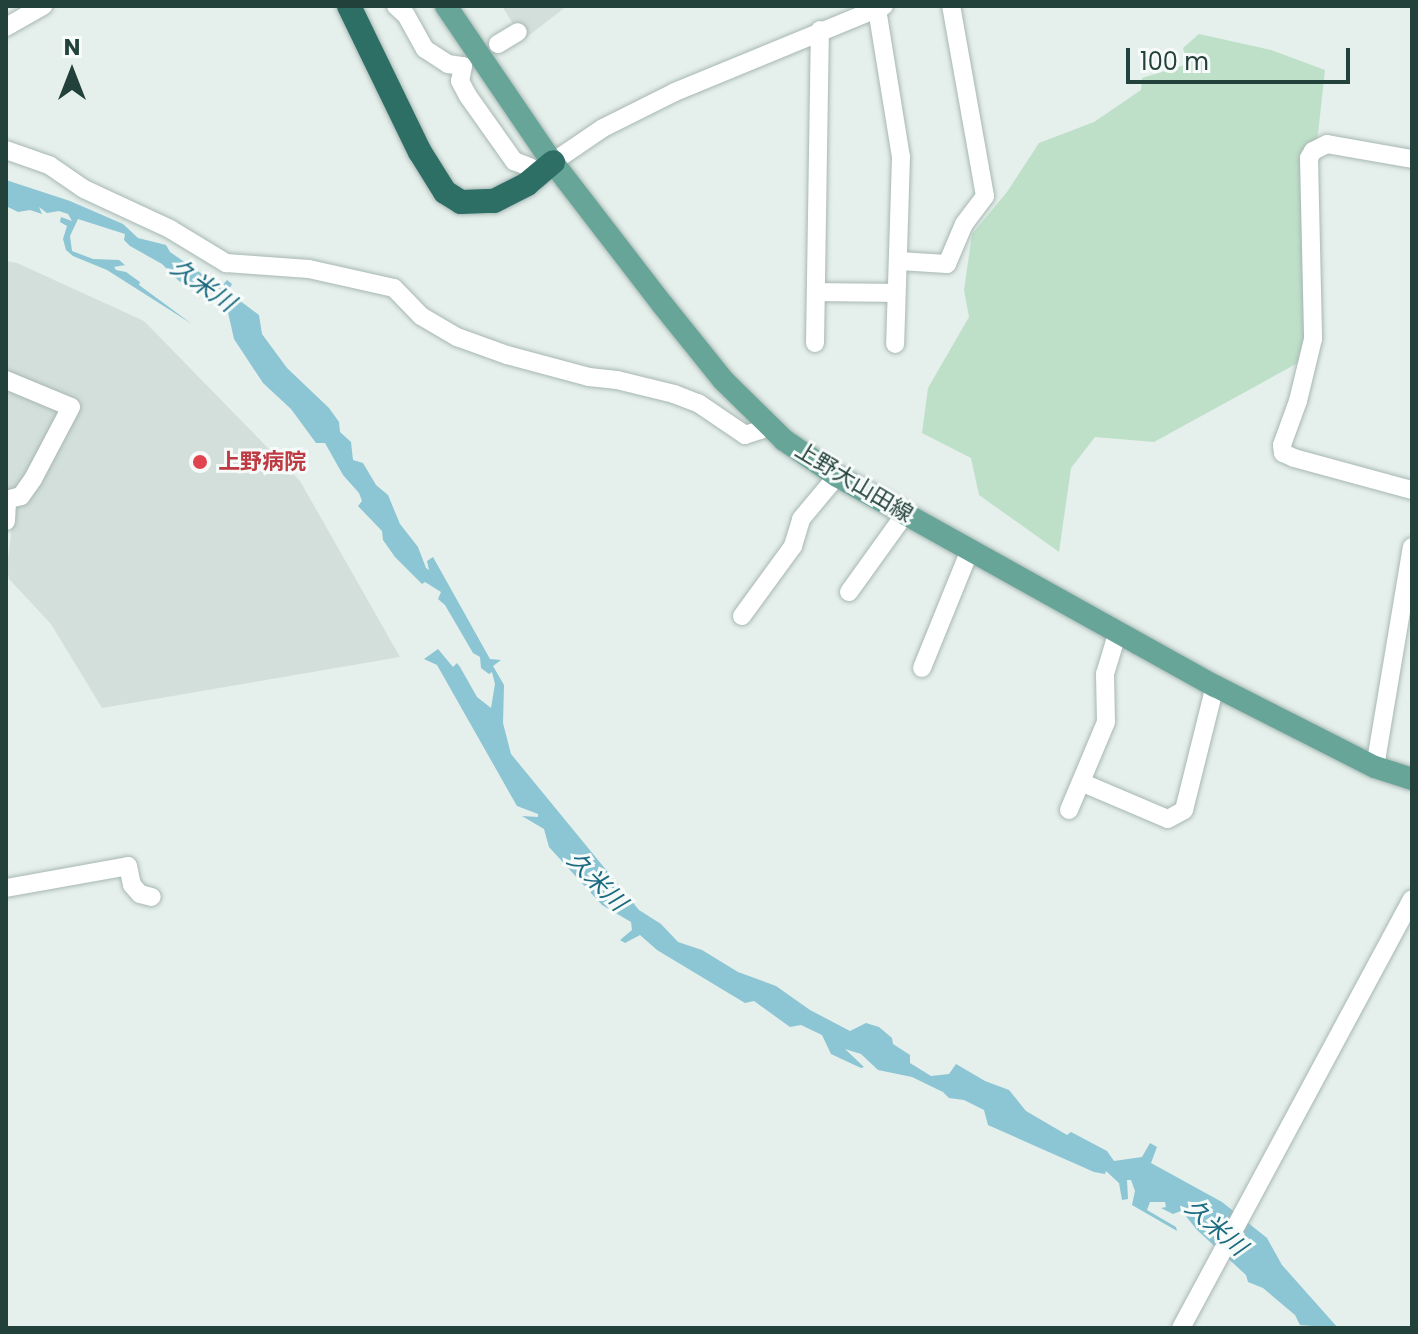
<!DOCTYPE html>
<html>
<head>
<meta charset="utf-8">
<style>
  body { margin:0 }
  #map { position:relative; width:1418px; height:1334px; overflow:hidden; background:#e5efeb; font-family:Poppins,"Noto Sans JP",sans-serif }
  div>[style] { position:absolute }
  .built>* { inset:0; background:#d3dfda }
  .green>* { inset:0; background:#bee0c9 }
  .water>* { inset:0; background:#8cc5d4 }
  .roads { filter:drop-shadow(0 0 2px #a7b7b3) drop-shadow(0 0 2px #a7b7b3) }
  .minor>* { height:18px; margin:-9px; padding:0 9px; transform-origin:9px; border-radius:9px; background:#fff }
  .major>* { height:22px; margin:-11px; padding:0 11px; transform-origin:11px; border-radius:11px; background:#68a599 }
  .highway>* { height:24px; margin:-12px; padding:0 12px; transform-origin:12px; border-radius:12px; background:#2e6f65 }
  .dots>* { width:22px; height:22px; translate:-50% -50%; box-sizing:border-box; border:4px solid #f6fbf9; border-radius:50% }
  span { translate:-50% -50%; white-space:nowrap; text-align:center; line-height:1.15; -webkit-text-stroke:6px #f6fbf9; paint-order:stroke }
  .health-label { font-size:22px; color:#be3a42; font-weight:700 }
  .left { translate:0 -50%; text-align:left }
  .street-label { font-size:22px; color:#23413b }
  .water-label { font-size:24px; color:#1b6a80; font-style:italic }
  .frame { position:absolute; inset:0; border:8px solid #23413b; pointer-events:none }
  .north { position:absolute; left:32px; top:32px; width:80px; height:80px; -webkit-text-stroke:6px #f6fbf9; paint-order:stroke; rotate:0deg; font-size:22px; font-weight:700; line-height:32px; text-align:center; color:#23413b }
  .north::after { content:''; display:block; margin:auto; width:28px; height:36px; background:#23413b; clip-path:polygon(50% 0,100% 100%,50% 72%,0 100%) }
  .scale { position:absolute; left:1126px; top:48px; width:224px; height:36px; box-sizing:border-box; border:4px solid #23413b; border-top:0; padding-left:10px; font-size:24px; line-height:28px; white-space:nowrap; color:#23413b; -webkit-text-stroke:6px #f6fbf9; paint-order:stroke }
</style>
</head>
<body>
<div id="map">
  <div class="built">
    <i style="clip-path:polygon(502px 6px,567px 6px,523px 40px)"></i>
    <i style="clip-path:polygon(6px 261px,17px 263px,144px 321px,300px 481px,400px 657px,102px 708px,51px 624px,9px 579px,7px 567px,15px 502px,51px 457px,81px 403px,6px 375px)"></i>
    <i style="clip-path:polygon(6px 390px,62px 411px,25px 483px,6px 503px)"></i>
  </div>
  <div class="green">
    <i style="clip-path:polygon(1199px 34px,1271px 50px,1325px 70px,1317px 143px,1305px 359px,1154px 442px,1095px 437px,1071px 468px,1059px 552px,979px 495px,971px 458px,922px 433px,928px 388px,969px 317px,964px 290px,972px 234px,1007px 192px,1039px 143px,1094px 122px,1141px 90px,1142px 78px,1188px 64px,1183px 48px)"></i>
  </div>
  <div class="water">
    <i style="clip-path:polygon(6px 180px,70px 201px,123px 224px,138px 238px,166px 245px,170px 252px,221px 287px,227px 280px,232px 284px,228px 292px,259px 315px,262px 334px,287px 368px,329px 408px,339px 422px,340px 432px,351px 442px,353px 460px,363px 463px,376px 485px,388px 495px,400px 524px,418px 547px,426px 568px,429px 570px,427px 561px,433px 557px,490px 659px,501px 660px,493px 666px,504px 685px,503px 723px,511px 754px,639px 910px,661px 924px,678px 942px,702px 950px,738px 972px,776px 986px,810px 1010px,850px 1031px,866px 1023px,879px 1027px,892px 1038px,893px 1044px,910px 1055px,910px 1063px,931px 1076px,949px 1074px,956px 1064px,985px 1081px,1009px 1090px,1026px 1111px,1067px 1135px,1071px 1132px,1107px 1151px,1114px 1161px,1142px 1157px,1150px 1143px,1157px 1147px,1151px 1163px,1222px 1202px,1267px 1238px,1282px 1265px,1338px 1328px,1300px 1325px,1295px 1315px,1263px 1288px,1248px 1282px,1246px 1275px,1197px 1230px,1185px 1215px,1186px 1209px,1173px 1214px,1161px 1208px,1166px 1207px,1165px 1202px,1150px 1202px,1147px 1210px,1176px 1227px,1177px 1231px,1132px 1205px,1135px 1191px,1131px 1180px,1127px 1180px,1128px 1199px,1122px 1200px,1119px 1183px,1106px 1171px,1105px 1174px,1094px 1172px,988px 1125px,984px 1110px,964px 1100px,949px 1098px,943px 1092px,912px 1077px,878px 1070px,861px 1054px,845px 1049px,864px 1067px,861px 1068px,831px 1054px,822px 1035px,801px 1025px,790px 1027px,754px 1001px,745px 1003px,657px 950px,640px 935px,625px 943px,620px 940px,632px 930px,631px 922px,602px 905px,549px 847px,544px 829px,522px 816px,538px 817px,538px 814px,517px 806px,437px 665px,424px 659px,438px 649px,453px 667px,457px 663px,460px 667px,477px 697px,491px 708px,495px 684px,492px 672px,489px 674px,481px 668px,480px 657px,473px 653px,445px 605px,438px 599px,441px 592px,425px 582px,422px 584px,395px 557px,383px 540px,382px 531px,358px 506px,362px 501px,359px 493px,343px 475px,325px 443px,316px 443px,291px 409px,263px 383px,234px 339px,227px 308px,216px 303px,215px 295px,179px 281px,162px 264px,130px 246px,124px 240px,125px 234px,78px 219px,70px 236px,72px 251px,93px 259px,119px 260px,125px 265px,114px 267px,116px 270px,126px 272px,140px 282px,139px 285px,192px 324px,107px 270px,73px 256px,66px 250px,63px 239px,67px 226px,60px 222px,61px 217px,72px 221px,68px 214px,59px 211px,47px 213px,39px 207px,42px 214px,30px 210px,18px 212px,6px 206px)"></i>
  </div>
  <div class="roads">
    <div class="minor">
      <i style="left:396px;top:6px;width:13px;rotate:42deg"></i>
      <i style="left:406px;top:15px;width:39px;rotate:61deg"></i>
      <i style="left:425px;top:49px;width:27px;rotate:33deg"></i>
      <i style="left:448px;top:64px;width:15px;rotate:8deg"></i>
      <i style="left:463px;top:66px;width:15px;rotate:101deg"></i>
      <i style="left:460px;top:81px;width:17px;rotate:62deg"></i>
      <i style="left:468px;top:96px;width:80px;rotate:54.7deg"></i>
      <i style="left:514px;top:161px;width:17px;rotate:21deg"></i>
      <i style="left:877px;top:9px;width:150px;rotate:80.8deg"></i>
      <i style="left:901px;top:157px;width:187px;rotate:91.8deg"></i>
      <i style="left:6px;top:27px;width:43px;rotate:-29.6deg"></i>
      <i style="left:498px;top:44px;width:23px;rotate:-31deg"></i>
      <i style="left:6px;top:150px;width:46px;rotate:19.2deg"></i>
      <i style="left:49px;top:165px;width:42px;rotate:34.4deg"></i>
      <i style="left:84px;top:189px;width:95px;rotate:24.9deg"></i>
      <i style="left:170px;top:229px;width:66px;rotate:31.3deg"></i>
      <i style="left:226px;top:263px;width:83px;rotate:4.1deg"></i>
      <i style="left:309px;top:269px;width:87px;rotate:12.6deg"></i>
      <i style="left:394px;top:288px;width:39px;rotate:46deg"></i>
      <i style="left:421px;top:316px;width:42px;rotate:30.3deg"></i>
      <i style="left:457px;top:337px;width:53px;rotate:19.8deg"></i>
      <i style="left:507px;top:355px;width:85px;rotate:15deg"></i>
      <i style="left:589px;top:377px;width:28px;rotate:6deg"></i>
      <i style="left:617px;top:380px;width:59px;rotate:13.8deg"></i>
      <i style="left:674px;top:394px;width:26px;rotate:21deg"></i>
      <i style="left:698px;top:403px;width:57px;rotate:34.2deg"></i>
      <i style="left:745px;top:435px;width:16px;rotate:-18deg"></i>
      <i style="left:760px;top:430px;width:10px;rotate:-53deg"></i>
      <i style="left:1412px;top:159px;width:86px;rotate:-170deg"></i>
      <i style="left:1327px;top:144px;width:16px;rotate:153deg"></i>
      <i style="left:1313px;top:151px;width:8px;rotate:120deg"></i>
      <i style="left:1309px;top:158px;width:181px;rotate:88.7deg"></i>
      <i style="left:1313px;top:339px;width:64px;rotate:103.6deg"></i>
      <i style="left:1298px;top:401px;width:47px;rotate:110deg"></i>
      <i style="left:1282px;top:445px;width:8px;rotate:83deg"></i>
      <i style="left:1283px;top:453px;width:12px;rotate:24deg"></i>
      <i style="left:1294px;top:458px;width:122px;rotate:15.2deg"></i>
      <i style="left:553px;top:162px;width:60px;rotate:-34.2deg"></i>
      <i style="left:603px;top:128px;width:80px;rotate:-26.6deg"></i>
      <i style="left:675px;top:92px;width:226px;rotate:-22.4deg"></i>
      <i style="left:899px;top:261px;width:48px;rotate:3.6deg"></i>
      <i style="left:947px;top:264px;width:43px;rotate:-67deg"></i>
      <i style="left:964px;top:224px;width:35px;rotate:-53deg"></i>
      <i style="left:985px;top:196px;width:193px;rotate:-100.1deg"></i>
      <i style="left:818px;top:292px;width:78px;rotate:0.7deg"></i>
      <i style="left:815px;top:343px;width:313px;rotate:-89.1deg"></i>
      <i style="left:6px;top:380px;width:70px;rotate:22.6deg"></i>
      <i style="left:71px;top:407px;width:81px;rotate:117.8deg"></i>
      <i style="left:33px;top:479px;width:21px;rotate:125deg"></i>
      <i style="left:21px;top:496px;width:16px;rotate:165deg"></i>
      <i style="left:6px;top:521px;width:21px;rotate:-87deg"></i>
      <i style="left:849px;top:592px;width:96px;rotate:-54.3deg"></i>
      <i style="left:742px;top:616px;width:87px;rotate:-53.9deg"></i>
      <i style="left:793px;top:546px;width:28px;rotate:-73deg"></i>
      <i style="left:801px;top:519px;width:56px;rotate:-50.1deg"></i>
      <i style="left:922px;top:668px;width:127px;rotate:-67.9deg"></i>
      <i style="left:1375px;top:767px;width:223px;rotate:-80.5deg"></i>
      <i style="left:1083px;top:783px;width:92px;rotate:23deg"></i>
      <i style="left:1168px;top:819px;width:18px;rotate:-29deg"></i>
      <i style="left:1184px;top:810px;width:128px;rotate:-76deg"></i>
      <i style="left:1069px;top:810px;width:95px;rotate:-67.2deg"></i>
      <i style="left:1106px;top:722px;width:48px;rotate:-91.2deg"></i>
      <i style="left:1105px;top:674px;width:45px;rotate:-73.2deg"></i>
      <i style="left:6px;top:888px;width:124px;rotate:-10.2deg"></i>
      <i style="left:128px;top:866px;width:19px;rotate:78deg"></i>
      <i style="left:132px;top:885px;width:12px;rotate:48deg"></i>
      <i style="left:140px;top:894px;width:12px;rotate:14deg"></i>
      <i style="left:1181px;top:1328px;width:487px;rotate:-61.7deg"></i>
    </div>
    <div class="major">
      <i style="left:446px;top:6px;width:181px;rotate:55.8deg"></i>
      <i style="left:548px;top:156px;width:187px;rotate:52.4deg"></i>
      <i style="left:662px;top:304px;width:97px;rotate:51.2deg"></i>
      <i style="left:723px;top:380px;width:86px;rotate:44.5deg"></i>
      <i style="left:784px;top:440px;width:64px;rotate:34.2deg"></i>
      <i style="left:837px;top:476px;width:432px;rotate:29.1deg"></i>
      <i style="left:1215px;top:686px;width:179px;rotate:26.9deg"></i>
      <i style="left:1375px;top:767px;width:39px;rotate:18deg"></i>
    </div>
    <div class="highway">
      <i style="left:349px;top:6px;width:162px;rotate:64.1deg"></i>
      <i style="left:420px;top:152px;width:47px;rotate:58deg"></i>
      <i style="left:445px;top:192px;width:19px;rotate:32deg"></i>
      <i style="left:461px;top:202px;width:33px;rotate:-2deg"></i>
      <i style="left:494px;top:201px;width:37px;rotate:-27deg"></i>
      <i style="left:527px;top:184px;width:34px;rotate:-40deg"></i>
    </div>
  </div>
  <div class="dots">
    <i style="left:200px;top:462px;background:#e0444e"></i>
  </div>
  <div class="health-label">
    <span class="left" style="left:218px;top:462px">上野病院</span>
  </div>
  <div class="street-label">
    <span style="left:854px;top:482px;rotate:31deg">上野大山田線</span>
  </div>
  <div class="water-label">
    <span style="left:203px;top:285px;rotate:35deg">久米川</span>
    <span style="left:597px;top:881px;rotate:45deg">久米川</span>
    <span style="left:1216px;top:1227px;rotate:41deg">久米川</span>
  </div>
  <div class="frame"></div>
  <div class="north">N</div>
  <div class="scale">100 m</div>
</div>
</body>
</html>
